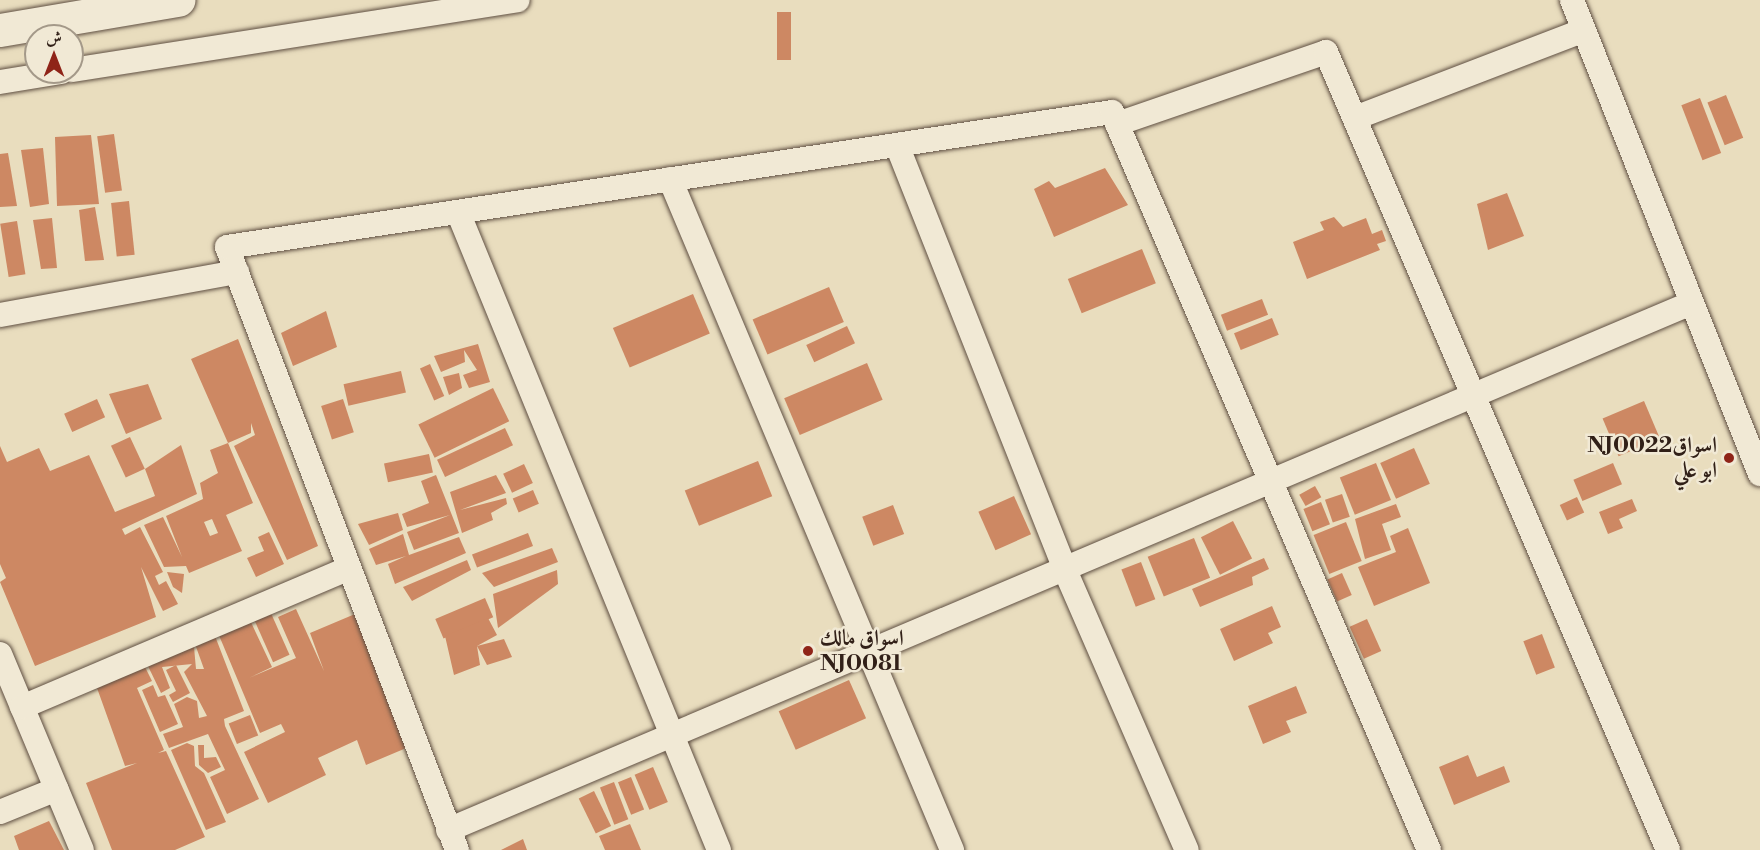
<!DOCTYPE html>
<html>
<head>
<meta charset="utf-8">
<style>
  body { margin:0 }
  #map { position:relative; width:1760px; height:850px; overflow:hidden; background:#e9ddbe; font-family:"Libre Bodoni",Amiri,serif }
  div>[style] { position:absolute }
  .building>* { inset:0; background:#cd8863; transform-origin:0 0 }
  .roads { filter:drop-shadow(0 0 2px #5f4f42) drop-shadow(0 0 2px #5f4f42) }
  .minor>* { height:24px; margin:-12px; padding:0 12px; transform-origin:12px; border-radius:12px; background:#f1e9d5 }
  .secondary>* { height:33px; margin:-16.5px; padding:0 16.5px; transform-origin:16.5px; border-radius:16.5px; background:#f1e9d5 }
  .dots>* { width:16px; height:16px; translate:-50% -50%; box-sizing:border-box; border:3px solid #f1e9d5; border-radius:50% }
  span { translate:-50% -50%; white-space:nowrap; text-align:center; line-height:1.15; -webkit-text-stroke:5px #f1e9d5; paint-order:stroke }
  .poi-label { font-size:22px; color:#312018; font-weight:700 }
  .right { translate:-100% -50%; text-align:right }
  .left { translate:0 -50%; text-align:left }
  .north { position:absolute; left:24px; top:24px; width:60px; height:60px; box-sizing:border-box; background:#f1e9d5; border:2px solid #a49989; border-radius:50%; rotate:0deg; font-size:16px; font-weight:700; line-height:24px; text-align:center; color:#312018 }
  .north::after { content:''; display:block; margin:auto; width:21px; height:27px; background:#8f2418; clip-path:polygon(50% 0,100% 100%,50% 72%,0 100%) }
</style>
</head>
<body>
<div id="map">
  <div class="building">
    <i style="left:777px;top:12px;width:14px;height:48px"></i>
    <i style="left:1726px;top:95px;width:46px;height:20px;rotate:68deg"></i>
    <i style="left:1700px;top:98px;width:59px;height:20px;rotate:69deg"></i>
    <i style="left:114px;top:134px;width:57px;height:17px;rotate:82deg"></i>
    <i style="clip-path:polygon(91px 135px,99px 204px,57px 206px,55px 137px)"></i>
    <i style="clip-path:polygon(43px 148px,49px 204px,30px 207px,21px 150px)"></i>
    <i style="clip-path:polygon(8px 153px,17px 206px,0 207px,0 154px)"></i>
    <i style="clip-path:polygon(1105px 168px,1128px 205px,1054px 237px,1034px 189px,1049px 181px,1055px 188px)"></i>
    <i style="clip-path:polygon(1507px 193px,1524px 236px,1488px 250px,1477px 204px)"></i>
    <i style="left:129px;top:201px;width:54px;height:18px;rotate:84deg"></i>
    <i style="clip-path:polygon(95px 207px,104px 260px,85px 261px,79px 210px)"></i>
    <i style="clip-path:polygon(1334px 217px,1343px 227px,1366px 218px,1372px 234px,1382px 230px,1386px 241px,1377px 244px,1380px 250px,1307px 279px,1293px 242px,1324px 230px,1320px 222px)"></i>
    <i style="clip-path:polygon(52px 218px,57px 268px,41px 269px,33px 220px)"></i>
    <i style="left:17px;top:221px;width:54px;height:17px;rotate:81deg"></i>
    <i style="left:1142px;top:249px;width:37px;height:80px;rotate:68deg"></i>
    <i style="left:829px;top:287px;width:38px;height:83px;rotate:67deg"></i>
    <i style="left:693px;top:294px;width:43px;height:87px;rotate:67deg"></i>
    <i style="left:1262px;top:299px;width:17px;height:44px;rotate:69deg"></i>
    <i style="clip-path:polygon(326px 311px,337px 347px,293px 366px,281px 333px)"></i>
    <i style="left:1272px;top:318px;width:18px;height:41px;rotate:68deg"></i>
    <i style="left:847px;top:326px;width:19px;height:45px;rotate:65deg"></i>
    <i style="clip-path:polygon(238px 339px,318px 546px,287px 560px,234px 446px,255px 435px,251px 423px,251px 433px,228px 443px,191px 359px)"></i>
    <i style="clip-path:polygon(478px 344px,490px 382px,469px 388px,463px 375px,477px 370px,464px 350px,465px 362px,441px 372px,434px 356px)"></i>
    <i style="left:867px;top:363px;width:40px;height:90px;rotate:67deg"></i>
    <i style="left:430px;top:364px;width:35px;height:11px;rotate:66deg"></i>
    <i style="left:401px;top:371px;width:22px;height:59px;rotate:77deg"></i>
    <i style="clip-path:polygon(459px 373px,462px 388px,449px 395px,443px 377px)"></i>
    <i style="clip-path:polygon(148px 384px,162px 419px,126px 434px,109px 394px)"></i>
    <i style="left:493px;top:388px;width:37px;height:83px;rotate:64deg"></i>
    <i style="left:97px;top:399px;width:20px;height:36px;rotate:66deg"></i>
    <i style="left:343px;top:399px;width:35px;height:23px;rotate:72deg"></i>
    <i style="left:1644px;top:401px;width:41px;height:45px;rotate:67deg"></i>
    <i style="left:505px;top:428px;width:19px;height:75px;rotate:65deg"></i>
    <i style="left:130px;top:437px;width:35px;height:21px;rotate:65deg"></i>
    <i style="clip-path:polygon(evenodd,228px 443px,253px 503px,226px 515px,242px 551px,189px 573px,186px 566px,164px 567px,144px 525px,163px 517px,182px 557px,166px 516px,203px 499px,200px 483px,218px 473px,210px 450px,228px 443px,212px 519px,218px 533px,210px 536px,204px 522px,212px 519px)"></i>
    <i style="clip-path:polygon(181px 445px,197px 494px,122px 529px,125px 535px,140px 527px,163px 572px,155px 576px,159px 585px,166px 581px,178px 604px,163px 611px,141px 567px,156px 617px,35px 666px,0 582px,6px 578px,0 564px,0 446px,7px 462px,39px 448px,50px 471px,89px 455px,115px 512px,155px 496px,145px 469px)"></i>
    <i style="left:1414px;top:448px;width:39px;height:37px;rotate:66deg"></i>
    <i style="left:429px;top:454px;width:19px;height:46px;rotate:78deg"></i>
    <i style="left:758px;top:461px;width:38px;height:79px;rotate:68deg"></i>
    <i style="left:1376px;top:463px;width:40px;height:39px;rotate:68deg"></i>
    <i style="left:1613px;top:463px;width:23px;height:43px;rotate:67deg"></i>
    <i style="left:524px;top:464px;width:21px;height:23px;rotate:65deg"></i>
    <i style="clip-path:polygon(436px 475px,459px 533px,414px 550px,407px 532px,450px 515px,407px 527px,402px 514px,429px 503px,421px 481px)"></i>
    <i style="clip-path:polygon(496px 475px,506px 493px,460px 510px,506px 498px,507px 504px,491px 513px,493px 520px,462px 533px,450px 492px)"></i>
    <i style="left:1315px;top:486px;width:13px;height:18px;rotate:61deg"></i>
    <i style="left:533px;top:490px;width:15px;height:22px;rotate:67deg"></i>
    <i style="left:1342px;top:494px;width:24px;height:18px;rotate:71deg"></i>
    <i style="left:1014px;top:496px;width:42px;height:39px;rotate:66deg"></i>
    <i style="left:1577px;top:497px;width:17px;height:19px;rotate:65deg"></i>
    <i style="clip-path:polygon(1632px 499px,1637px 511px,1619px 519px,1623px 528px,1608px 534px,1599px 512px)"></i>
    <i style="left:1321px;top:502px;width:24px;height:19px;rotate:68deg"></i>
    <i style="clip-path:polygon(1396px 504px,1401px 517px,1382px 524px,1391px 550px,1365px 559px,1355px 519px)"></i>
    <i style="left:893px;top:505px;width:31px;height:33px;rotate:69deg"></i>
    <i style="clip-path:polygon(398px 513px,403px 530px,369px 545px,358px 524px)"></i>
    <i style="left:1233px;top:521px;width:42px;height:36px;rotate:63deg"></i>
    <i style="left:1346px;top:522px;width:42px;height:35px;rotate:68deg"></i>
    <i style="clip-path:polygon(1408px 528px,1430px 583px,1374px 606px,1358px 567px,1396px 552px,1390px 536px)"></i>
    <i style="clip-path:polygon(269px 532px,284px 564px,256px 577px,247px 558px,264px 551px,258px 537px)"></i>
    <i style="left:528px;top:533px;width:14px;height:60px;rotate:69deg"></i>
    <i style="clip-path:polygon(403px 534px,409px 555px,459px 537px,466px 553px,395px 584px,388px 564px,406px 556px,376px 565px,369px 549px)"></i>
    <i style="left:1194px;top:538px;width:43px;height:50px;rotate:68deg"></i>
    <i style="clip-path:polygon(552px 548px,558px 562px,494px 587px,482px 573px)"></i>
    <i style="clip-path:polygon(1264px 558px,1269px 569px,1252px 577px,1253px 585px,1200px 607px,1192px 589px)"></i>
    <i style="clip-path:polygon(467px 560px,471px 570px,412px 601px,403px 587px)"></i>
    <i style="left:1141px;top:562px;width:40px;height:21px;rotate:69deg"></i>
    <i style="clip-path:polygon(557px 570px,558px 584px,498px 628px,493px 594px)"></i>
    <i style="clip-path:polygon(167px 572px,184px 574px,182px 593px,173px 587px)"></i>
    <i style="left:1342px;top:573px;width:24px;height:16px;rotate:66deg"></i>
    <i style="left:485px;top:598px;width:21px;height:54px;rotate:67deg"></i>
    <i style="clip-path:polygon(1272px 606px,1281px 627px,1268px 633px,1273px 643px,1234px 661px,1220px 629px)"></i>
    <i style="clip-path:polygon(296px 609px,324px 671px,310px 633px,355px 614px,411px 746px,366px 765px,357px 740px,318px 758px,326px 775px,268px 803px,244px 752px,285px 732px,281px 724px,260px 733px,218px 633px,249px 618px,272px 667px,249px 678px,296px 658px,278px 617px)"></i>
    <i style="left:270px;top:611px;width:48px;height:18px;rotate:66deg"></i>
    <i style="clip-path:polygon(488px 618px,497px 635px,477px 646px,504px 639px,512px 657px,487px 665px,477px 646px,480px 665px,454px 675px,445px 636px)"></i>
    <i style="left:1367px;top:619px;width:35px;height:19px;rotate:66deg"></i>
    <i style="left:1542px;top:634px;width:36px;height:20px;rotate:69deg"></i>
    <i style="clip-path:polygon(215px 636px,244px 711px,224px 719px,225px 726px,259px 799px,227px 814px,210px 777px,225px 770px,208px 734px,169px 748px,163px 734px,183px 727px,174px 704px,187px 697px,197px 701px,199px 718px,207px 716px,184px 672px,192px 664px,162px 667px,170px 688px,161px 693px,147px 664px,164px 648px,194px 647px,196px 669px,204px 669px,195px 644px)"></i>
    <i style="clip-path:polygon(144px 665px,152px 681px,137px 688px,164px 750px,158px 753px,166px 751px,205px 837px,175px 850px,112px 850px,86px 783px,137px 763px,125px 766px,97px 688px)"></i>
    <i style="clip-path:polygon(176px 665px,190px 693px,173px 702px,169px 695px,176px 691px,166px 670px)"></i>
    <i style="left:849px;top:680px;width:42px;height:77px;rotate:66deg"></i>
    <i style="clip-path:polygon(153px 685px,158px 697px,165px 695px,178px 724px,160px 732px,142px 690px)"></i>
    <i style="clip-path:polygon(1296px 686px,1307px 713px,1286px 721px,1291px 732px,1263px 744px,1248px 706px)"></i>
    <i style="left:250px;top:715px;width:22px;height:23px;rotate:68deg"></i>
    <i style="clip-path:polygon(187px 743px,194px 746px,195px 766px,204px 773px,226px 822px,206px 830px,171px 750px)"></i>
    <i style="clip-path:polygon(198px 745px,204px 745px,204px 758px,216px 757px,221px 767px,208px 773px,199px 765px)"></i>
    <i style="clip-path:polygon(1468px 755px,1477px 777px,1504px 766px,1510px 782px,1454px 805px,1439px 767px)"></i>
    <i style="left:653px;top:767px;width:38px;height:20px;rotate:67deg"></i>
    <i style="left:631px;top:777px;width:35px;height:14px;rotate:68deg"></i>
    <i style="left:614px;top:782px;width:40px;height:15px;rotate:69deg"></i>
    <i style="left:594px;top:791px;width:39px;height:17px;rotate:64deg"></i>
    <i style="clip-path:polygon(49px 821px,64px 850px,19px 850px,14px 836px)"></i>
    <i style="clip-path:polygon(630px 824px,641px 850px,605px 850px,599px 836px)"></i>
    <i style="clip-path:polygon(523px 839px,527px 850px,501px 850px)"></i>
  </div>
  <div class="roads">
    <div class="minor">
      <i style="left:1572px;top:0;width:510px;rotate:68.37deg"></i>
      <i style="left:72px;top:70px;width:451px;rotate:-8.9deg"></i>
      <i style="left:0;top:82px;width:62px;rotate:-9.3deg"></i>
      <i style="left:1355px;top:118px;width:245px;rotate:-21deg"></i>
      <i style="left:1117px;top:124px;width:221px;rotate:-19deg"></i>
      <i style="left:1326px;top:52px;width:868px;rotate:66.8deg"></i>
      <i style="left:897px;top:145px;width:457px;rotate:68.4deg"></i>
      <i style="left:1065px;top:570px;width:305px;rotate:66.5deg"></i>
      <i style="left:670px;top:179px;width:728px;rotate:67.2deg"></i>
      <i style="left:458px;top:212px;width:689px;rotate:67.75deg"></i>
      <i style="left:0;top:315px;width:241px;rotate:-10.3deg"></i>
      <i style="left:0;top:654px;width:212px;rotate:67.3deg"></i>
      <i style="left:22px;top:707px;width:355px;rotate:-23deg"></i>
      <i style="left:0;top:812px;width:61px;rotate:-22deg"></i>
      <i style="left:448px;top:830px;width:1348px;rotate:-22.97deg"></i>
      <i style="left:457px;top:850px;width:645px;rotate:-110.88deg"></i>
      <i style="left:227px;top:247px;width:895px;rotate:-8.67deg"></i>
      <i style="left:1112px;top:112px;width:803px;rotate:66.75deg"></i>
    </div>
    <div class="secondary">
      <i style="left:0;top:30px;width:181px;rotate:-9.6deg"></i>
    </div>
  </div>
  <div class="dots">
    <i style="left:1729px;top:458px;background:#8f2418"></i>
    <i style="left:808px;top:651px;background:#8f2418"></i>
  </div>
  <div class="poi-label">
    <span class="right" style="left:1717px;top:458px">NJ0022اسواق<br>ابو علي</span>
    <span class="left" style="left:820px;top:651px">اسواق مالك<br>NJ0081</span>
  </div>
  <div class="north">ش</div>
</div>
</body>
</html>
